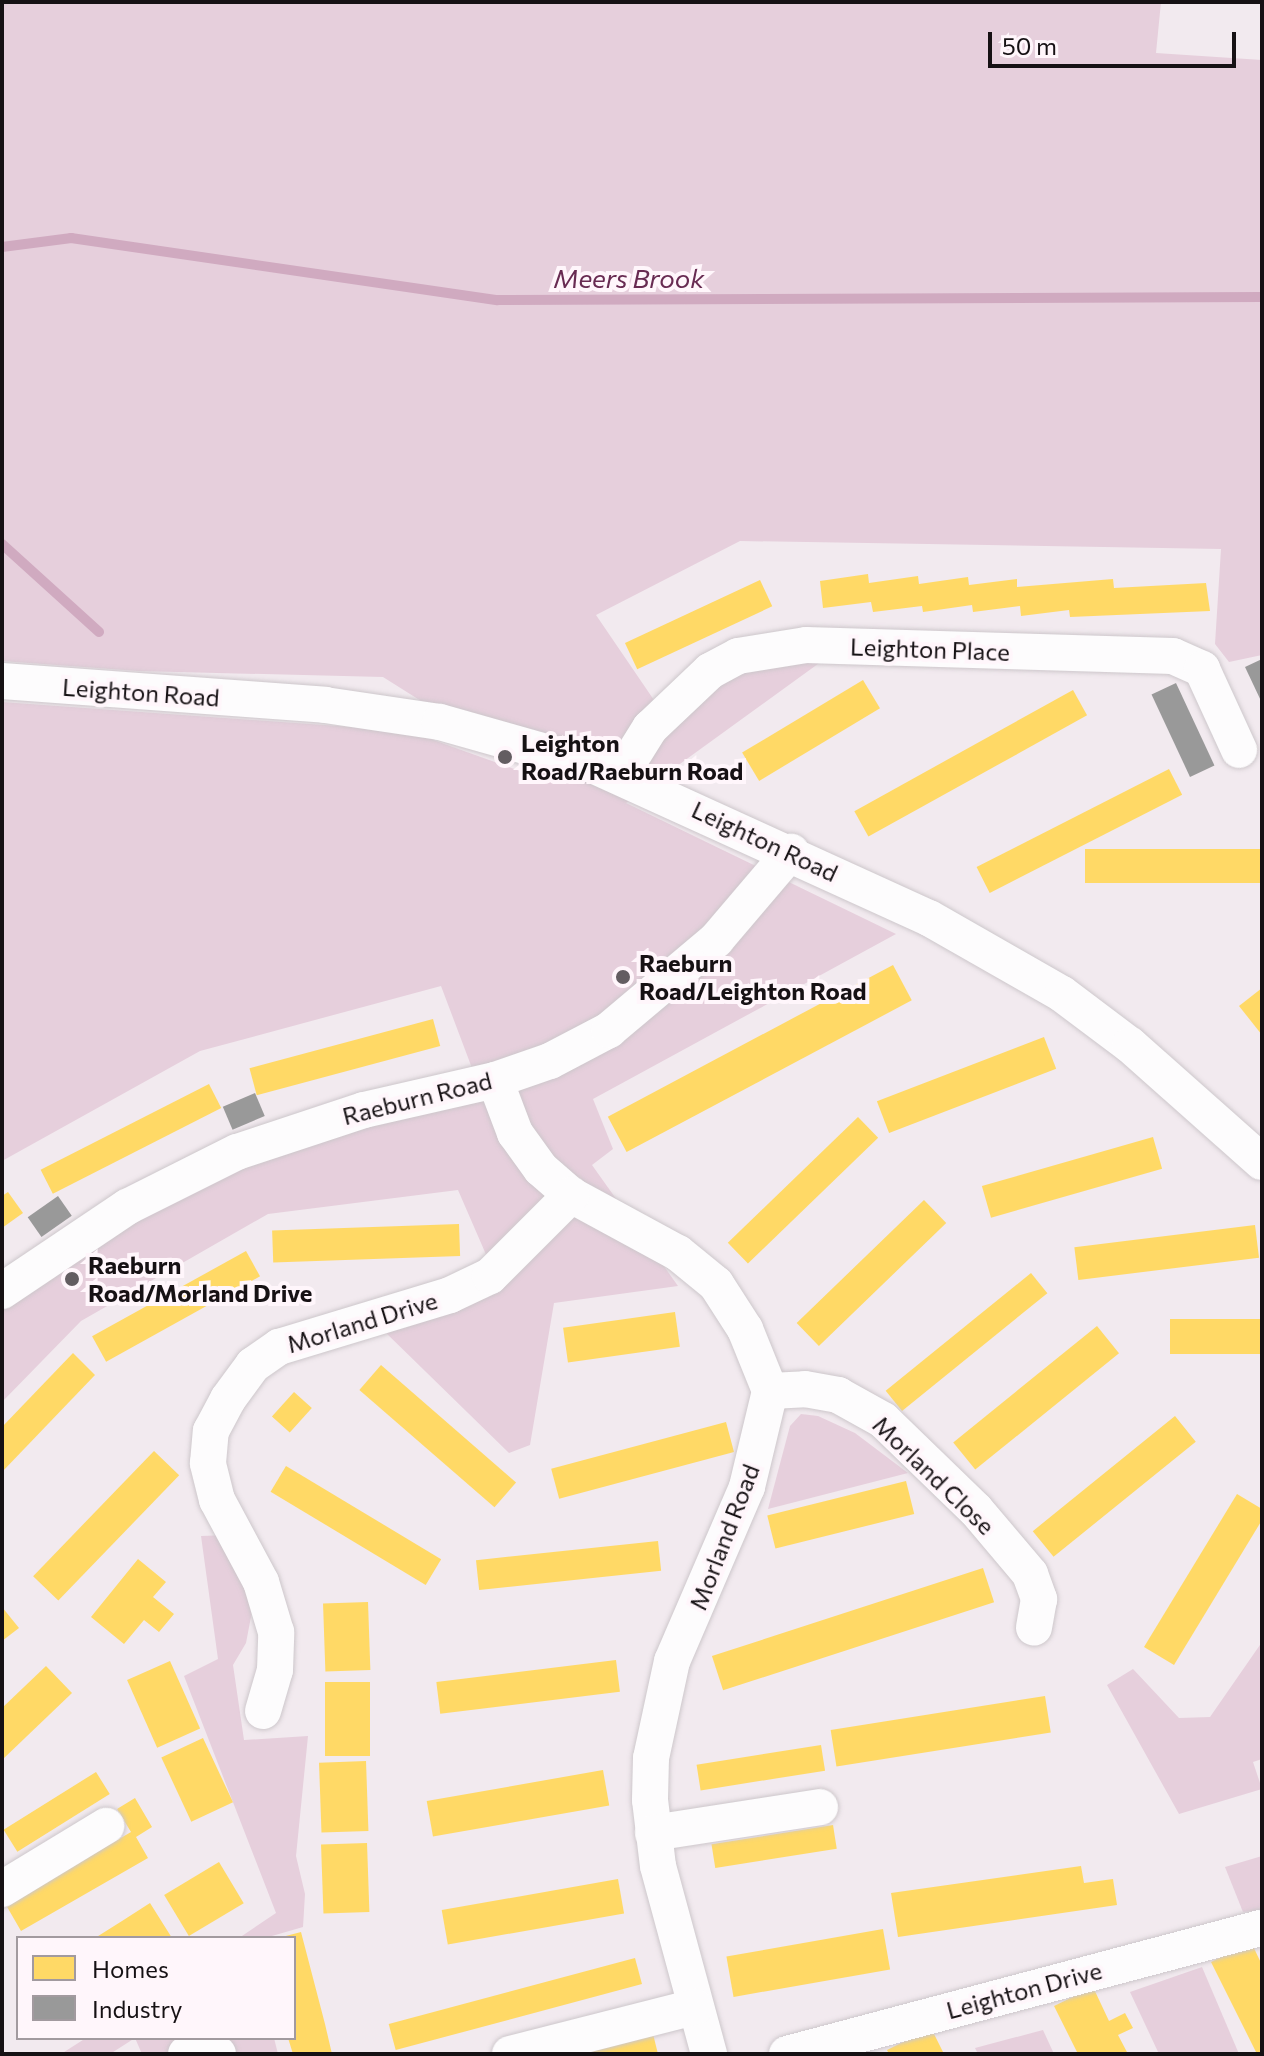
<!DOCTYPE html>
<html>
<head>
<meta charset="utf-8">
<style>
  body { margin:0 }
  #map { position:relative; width:1264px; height:2056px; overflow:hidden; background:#f2eaef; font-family:Commissioner,sans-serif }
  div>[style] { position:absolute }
  .green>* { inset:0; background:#e6cfdc }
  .homes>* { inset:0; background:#ffd966; transform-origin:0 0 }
  .industry>* { inset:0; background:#999; transform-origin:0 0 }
  .stream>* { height:10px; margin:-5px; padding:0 5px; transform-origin:5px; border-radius:5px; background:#d0aac0 }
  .roads { filter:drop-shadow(0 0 2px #cdc7cb) drop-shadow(0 0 2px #cdc7cb) }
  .minor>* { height:36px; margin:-18px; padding:0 18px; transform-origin:18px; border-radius:18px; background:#fdfcfd }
  .dots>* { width:22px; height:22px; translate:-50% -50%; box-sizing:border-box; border:4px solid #fff6fb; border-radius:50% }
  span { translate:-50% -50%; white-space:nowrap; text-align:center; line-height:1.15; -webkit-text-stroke:8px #fff6fb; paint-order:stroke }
  .street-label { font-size:24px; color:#161114 }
  .poi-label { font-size:24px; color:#161114; font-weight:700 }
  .left { translate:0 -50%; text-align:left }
  .water-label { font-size:26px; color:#682b52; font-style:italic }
  .frame { position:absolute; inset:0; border:4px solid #161114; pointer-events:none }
  .legend { position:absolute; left:16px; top:1936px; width:280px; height:104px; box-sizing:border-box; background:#fff6fb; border:2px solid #a29a9f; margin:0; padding:10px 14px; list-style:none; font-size:24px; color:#161114 }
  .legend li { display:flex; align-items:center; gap:16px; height:40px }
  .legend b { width:40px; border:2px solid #a29a9f }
  .scale { position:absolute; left:988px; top:32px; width:248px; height:36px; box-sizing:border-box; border:4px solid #161114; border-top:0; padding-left:10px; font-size:24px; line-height:28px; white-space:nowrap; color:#161114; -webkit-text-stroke:6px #fff6fb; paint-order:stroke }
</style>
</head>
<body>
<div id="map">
  <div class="green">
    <i style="clip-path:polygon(2px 2px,1161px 2px,1156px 53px,1262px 60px,1262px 655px,1229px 662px,1215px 644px,1221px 549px,740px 541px,596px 615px,658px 706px,744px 665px,822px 661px,626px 803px,896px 934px,593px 1099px,613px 1149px,592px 1165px,678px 1286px,554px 1303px,530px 1445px,509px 1453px,383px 1330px,501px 1289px,458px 1190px,268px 1214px,81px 1321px,2px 1402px,2px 1310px,111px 1232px,251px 1160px,478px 1084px,441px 986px,200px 1051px,2px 1161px,2px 702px,408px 731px,548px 781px,383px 677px,138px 671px,2px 661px)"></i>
    <i style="clip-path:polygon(801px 1414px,818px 1416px,855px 1433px,908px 1473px,768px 1509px,790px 1426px)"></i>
    <i style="clip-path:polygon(228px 1535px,254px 1601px,246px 1643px,233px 1665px,244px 1740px,308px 1736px,296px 1856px,305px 1894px,303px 1927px,265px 1938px,239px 1938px,276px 1913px,184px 1676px,218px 1659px,201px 1536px)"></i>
    <i style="clip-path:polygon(1262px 1642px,1262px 1759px,1253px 1762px,1262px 1789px,1179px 1814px,1107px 1685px,1133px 1669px,1179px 1718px,1210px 1717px)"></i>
    <i style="clip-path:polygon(1262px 1856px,1262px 1910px,1243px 1912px,1225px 1867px)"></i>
    <i style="clip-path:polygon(1202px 1967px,1239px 2054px,1159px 2054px,1130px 1992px)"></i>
    <i style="clip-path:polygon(1043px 2030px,1054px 2054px,978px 2054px,975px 2048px)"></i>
    <i style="clip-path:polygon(86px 2038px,274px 2038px,278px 2054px,142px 2054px,135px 2038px,110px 2054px,61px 2054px)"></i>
  </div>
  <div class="homes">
    <i style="clip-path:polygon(868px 574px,869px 583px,918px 576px,919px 584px,968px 577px,969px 585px,1017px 579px,1017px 587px,1113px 579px,1114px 588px,1206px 583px,1210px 611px,1070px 617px,1069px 610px,1021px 616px,1020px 606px,973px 612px,972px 605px,923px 612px,922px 606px,873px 612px,871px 602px,823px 608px,820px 581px)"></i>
    <i style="left:760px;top:580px;width:29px;height:149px;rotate:65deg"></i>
    <i style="left:863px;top:680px;width:33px;height:141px;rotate:59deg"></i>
    <i style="left:1073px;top:690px;width:29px;height:250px;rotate:61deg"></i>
    <i style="left:1169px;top:769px;width:29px;height:216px;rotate:63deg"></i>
    <i style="left:1262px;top:849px;width:34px;height:177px;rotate:90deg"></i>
    <i style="left:893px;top:965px;width:40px;height:323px;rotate:62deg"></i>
    <i style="clip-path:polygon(1262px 988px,1262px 1035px,1239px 1006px)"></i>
    <i style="left:433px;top:1019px;width:28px;height:190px;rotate:75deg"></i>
    <i style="left:1044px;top:1037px;width:34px;height:179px;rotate:69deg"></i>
    <i style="left:209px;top:1084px;width:27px;height:189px;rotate:63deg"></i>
    <i style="left:858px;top:1117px;width:29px;height:181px;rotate:46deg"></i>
    <i style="left:1153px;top:1137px;width:33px;height:178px;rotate:74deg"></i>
    <i style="clip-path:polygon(8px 1192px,23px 1213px,2px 1228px,2px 1196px)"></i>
    <i style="left:924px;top:1200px;width:32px;height:177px;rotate:46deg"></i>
    <i style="left:459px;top:1224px;width:32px;height:187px;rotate:88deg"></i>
    <i style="left:1255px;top:1225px;width:33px;height:182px;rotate:83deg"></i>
    <i style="left:246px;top:1251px;width:29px;height:176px;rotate:61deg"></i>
    <i style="left:1031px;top:1273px;width:26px;height:187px;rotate:51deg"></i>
    <i style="left:675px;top:1312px;width:35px;height:113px;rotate:82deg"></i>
    <i style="left:1262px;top:1319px;width:35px;height:92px;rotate:90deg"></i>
    <i style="left:1097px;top:1326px;width:35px;height:185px;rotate:51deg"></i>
    <i style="clip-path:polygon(73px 1353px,95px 1375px,2px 1472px,2px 1427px)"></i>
    <i style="left:381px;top:1365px;width:179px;height:33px;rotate:41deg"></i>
    <i style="left:294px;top:1392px;width:24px;height:33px;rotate:42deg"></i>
    <i style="left:1175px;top:1416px;width:33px;height:183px;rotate:51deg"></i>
    <i style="left:726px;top:1422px;width:31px;height:181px;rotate:75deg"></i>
    <i style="left:154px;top:1451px;width:35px;height:174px;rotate:44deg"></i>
    <i style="left:286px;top:1466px;width:181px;height:30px;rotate:31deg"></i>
    <i style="left:906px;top:1481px;width:34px;height:143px;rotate:76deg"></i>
    <i style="clip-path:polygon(1237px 1494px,1262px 1509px,1262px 1520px,1174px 1665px,1144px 1647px)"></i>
    <i style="left:658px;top:1541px;width:30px;height:183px;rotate:84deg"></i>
    <i style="clip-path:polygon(138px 1559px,166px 1582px,153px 1597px,174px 1614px,159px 1632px,144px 1620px,124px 1644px,91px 1617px)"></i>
    <i style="left:983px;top:1568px;width:36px;height:285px;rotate:72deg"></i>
    <i style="left:368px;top:1602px;width:68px;height:45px;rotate:88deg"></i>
    <i style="clip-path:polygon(2px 1607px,19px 1628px,2px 1641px)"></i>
    <i style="left:616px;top:1660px;width:32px;height:181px;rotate:83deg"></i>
    <i style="left:170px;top:1661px;width:74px;height:47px;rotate:66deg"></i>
    <i style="clip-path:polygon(46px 1666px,72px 1693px,2px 1760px,2px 1708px)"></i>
    <i style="left:325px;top:1682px;width:45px;height:74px"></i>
    <i style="left:1045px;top:1696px;width:37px;height:217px;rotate:81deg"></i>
    <i style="left:203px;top:1738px;width:71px;height:46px;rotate:65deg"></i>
    <i style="left:821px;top:1745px;width:26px;height:126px;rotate:81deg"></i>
    <i style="left:366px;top:1761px;width:70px;height:47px;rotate:88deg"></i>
    <i style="left:603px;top:1770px;width:36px;height:179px;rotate:80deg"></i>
    <i style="left:96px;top:1772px;width:26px;height:109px;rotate:58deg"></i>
    <i style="clip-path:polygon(135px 1798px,152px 1827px,136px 1837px,148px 1858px,21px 1931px,6px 1905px,131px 1832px,117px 1809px)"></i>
    <i style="left:833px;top:1825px;width:24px;height:123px;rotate:81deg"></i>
    <i style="left:367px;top:1843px;width:69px;height:46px;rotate:88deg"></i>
    <i style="left:219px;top:1862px;width:48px;height:64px;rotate:59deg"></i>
    <i style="clip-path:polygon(1081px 1866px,1084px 1883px,1113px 1879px,1117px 1905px,898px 1937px,891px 1893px)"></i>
    <i style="left:618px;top:1879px;width:35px;height:179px;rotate:80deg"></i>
    <i style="clip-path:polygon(150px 1903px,172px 1938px,95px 1938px,122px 1921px)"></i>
    <i style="left:883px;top:1929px;width:41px;height:159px;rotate:80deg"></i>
    <i style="clip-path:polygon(301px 1932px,325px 2024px,332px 2054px,293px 2054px,288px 2038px,294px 2038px,294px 1938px,282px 1937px)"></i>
    <i style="clip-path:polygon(1251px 1942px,1262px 1965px,1262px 2054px,1257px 2054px,1211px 1962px)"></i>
    <i style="left:635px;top:1958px;width:27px;height:255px;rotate:75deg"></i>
    <i style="clip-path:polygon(1093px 1987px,1109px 2021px,1125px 2013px,1133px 2028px,1118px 2035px,1128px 2054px,1078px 2054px,1054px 2006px)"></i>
    <i style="clip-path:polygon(931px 2028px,944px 2054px,889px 2054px,887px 2050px)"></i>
    <i style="clip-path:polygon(653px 2034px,658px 2054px,583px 2054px)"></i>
  </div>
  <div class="industry">
    <i style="clip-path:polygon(1262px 659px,1262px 703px,1245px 667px)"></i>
    <i style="left:1176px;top:683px;width:91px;height:27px;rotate:65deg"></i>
    <i style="left:255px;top:1093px;width:25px;height:35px;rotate:67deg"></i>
    <i style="left:58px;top:1196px;width:24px;height:37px;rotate:55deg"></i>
  </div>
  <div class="stream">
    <i style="left:2px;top:247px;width:70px;rotate:-7.4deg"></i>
    <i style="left:71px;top:238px;width:431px;rotate:8.3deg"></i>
    <i style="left:498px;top:300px;width:764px;rotate:-0.22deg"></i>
    <i style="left:2px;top:544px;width:131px;rotate:42.2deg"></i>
  </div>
  <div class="roads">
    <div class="minor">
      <i style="left:2px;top:681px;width:324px;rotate:4.2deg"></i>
      <i style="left:325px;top:705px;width:116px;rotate:8.4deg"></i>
      <i style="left:440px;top:722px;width:161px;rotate:15.8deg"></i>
      <i style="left:595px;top:766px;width:367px;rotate:24.5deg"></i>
      <i style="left:929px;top:918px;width:153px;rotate:29.7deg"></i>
      <i style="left:1062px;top:994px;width:85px;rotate:36.9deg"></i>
      <i style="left:1130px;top:1045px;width:176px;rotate:41.6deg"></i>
      <i style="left:620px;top:776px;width:57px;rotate:-58deg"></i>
      <i style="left:650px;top:728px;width:83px;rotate:-43.5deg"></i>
      <i style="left:710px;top:671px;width:32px;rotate:-28deg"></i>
      <i style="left:738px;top:656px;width:69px;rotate:-9.2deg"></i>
      <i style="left:806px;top:645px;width:367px;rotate:1.7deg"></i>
      <i style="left:1173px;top:656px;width:32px;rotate:24deg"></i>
      <i style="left:1202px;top:669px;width:89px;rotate:65.4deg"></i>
      <i style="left:495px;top:1080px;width:57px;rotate:69.3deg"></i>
      <i style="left:515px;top:1133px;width:44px;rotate:54.2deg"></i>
      <i style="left:541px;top:1169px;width:40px;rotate:41deg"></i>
      <i style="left:571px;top:1195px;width:122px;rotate:28.5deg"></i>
      <i style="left:678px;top:1253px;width:49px;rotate:39.2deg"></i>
      <i style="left:716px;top:1284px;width:54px;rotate:57.2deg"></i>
      <i style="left:745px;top:1329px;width:67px;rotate:68deg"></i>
      <i style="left:770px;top:1391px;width:99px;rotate:103.5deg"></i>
      <i style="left:747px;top:1487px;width:189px;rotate:113.3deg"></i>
      <i style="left:672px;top:1661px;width:99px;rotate:102.2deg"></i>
      <i style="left:651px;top:1758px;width:42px;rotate:91.4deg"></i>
      <i style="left:650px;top:1800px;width:66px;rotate:83.1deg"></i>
      <i style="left:658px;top:1866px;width:195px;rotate:74.8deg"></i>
      <i style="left:2px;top:1291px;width:151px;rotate:-33.9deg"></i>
      <i style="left:127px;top:1207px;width:123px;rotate:-26.6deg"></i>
      <i style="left:237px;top:1152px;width:134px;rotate:-18.3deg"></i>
      <i style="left:364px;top:1110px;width:134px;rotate:-12.9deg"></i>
      <i style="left:495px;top:1080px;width:58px;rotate:-19.1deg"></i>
      <i style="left:550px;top:1061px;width:67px;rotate:-27.7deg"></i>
      <i style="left:609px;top:1030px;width:140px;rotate:-40.1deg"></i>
      <i style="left:716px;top:940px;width:116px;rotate:-49.6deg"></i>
      <i style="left:770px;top:1391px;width:35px;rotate:-3deg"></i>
      <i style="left:805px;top:1389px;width:34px;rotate:10deg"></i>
      <i style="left:838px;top:1395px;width:51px;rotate:29.1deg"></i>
      <i style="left:883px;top:1420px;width:129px;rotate:44.1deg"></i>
      <i style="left:976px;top:1510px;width:84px;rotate:49.8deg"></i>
      <i style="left:1030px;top:1574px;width:27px;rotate:70deg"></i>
      <i style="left:1039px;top:1599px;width:29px;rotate:100deg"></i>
      <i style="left:263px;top:1711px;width:43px;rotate:-73.7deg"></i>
      <i style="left:275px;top:1670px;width:38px;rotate:-88deg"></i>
      <i style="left:276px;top:1632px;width:52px;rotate:-106.7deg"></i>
      <i style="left:261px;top:1582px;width:93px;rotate:-118.2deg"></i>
      <i style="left:217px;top:1500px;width:38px;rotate:-104deg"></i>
      <i style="left:208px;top:1463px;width:32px;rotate:-85deg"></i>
      <i style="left:211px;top:1431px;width:36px;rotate:-62deg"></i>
      <i style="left:228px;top:1399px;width:42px;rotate:-53.7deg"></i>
      <i style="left:253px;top:1365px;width:32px;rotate:-35deg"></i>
      <i style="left:279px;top:1347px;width:179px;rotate:-16.9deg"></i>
      <i style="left:450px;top:1295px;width:44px;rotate:-25.4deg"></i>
      <i style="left:490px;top:1276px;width:115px;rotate:-45deg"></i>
      <i style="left:653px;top:1833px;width:169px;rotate:-8.8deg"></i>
      <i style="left:2px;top:1889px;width:122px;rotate:-31.2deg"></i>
      <i style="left:186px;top:2054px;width:32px"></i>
      <i style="left:510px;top:2054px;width:191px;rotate:-14.3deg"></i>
      <i style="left:787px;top:2054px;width:491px;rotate:-14.9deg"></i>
    </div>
  </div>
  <div class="dots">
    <i style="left:505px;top:757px;background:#635d61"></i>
    <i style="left:623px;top:977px;background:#635d61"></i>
    <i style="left:72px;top:1279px;background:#635d61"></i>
  </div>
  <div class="street-label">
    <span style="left:930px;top:649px;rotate:2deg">Leighton Place</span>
    <span style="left:141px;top:692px;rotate:4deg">Leighton Road</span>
    <span style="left:765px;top:841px;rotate:25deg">Leighton Road</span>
    <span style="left:417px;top:1098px;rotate:-14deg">Raeburn Road</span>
    <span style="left:362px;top:1322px;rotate:-17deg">Morland Drive</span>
    <span style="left:934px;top:1475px;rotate:44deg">Morland Close</span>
    <span style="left:724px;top:1537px;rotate:-69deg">Morland Road</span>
    <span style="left:1024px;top:1990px;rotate:-15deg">Leighton Drive</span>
  </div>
  <div class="poi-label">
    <span class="left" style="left:521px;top:757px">Leighton<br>Road/Raeburn Road</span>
    <span class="left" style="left:639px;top:977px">Raeburn<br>Road/Leighton Road</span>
    <span class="left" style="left:88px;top:1279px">Raeburn<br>Road/Morland Drive</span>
  </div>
  <div class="water-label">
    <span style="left:629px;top:278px">Meers Brook</span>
  </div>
  <div class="frame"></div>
  <ul class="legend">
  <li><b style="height:22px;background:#ffd966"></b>Homes</li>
  <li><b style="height:22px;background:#999"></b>Industry</li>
  </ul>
  <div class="scale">50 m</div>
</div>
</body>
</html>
